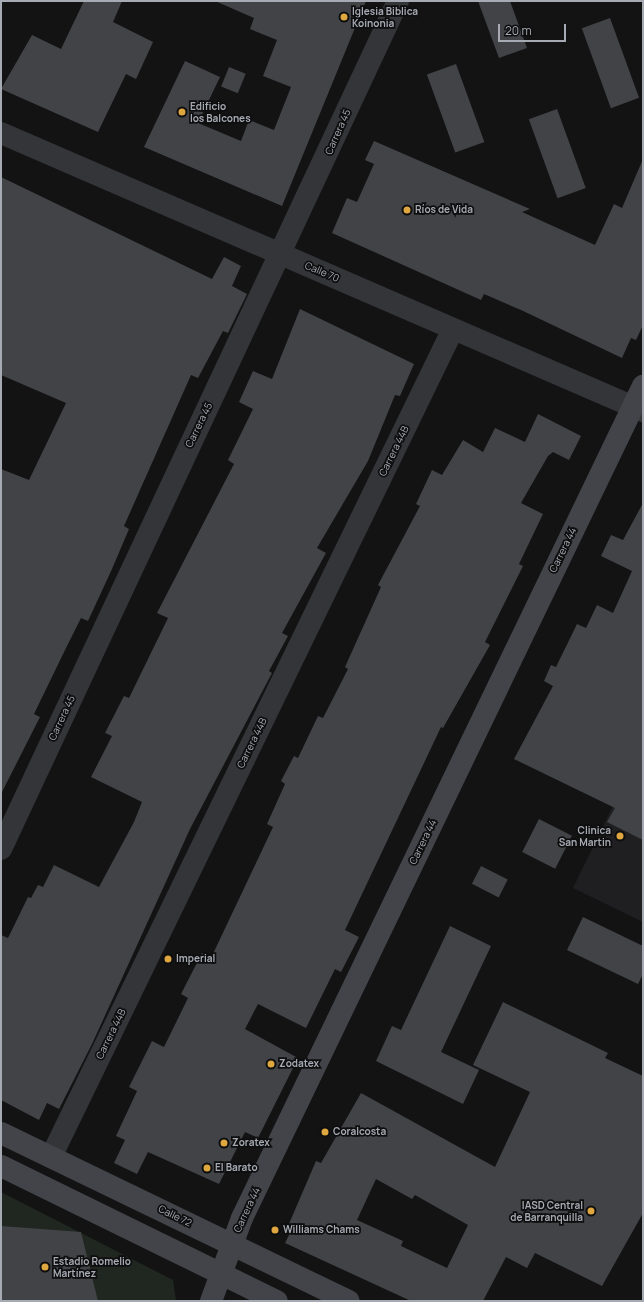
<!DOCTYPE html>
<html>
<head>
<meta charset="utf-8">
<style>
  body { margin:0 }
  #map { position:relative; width:644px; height:1302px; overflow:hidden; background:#131314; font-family:Manrope,sans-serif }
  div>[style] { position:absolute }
  .built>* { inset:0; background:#1f1f21 }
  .green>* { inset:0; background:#202720 }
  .building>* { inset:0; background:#424347; transform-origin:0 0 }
  .street>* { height:22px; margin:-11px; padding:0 11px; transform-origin:11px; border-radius:11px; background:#343539 }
  .secondary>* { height:22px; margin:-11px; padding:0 11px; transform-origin:11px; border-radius:11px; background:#434449 }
  .dots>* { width:11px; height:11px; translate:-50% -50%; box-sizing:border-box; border:2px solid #0e0e0f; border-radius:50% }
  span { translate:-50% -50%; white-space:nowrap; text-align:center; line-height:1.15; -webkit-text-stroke:3.5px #0e0e0f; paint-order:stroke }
  .poi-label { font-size:10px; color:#a6aab3; font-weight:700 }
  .left { translate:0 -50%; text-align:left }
  .right { translate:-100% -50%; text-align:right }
  .street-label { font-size:10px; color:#a6aab3 }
  .frame { position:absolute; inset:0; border:2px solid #a6aab3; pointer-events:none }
  .scale { position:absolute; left:498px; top:24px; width:68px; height:18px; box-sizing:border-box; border:2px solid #a6aab3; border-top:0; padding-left:5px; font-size:12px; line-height:14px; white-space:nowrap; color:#a6aab3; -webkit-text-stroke:3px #0e0e0f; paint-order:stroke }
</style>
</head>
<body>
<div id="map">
  <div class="built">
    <i style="clip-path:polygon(627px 777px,643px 785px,643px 922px,573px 888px)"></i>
  </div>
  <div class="green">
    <i style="clip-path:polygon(1px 1192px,173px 1280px,176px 1301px,1px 1301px)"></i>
  </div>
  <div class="building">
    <i style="clip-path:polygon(84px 1px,122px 1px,113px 22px,153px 42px,136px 79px,126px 74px,98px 132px,1px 89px,32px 35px,61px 49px)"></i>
    <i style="clip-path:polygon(215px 1px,366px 1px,282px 206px,144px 147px,185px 61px,220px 77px,198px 123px,241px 141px,249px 120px,274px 130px,291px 87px,263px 76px,277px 40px,250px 29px,254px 18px)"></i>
    <i style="clip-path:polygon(478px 1px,510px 1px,527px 48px,499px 58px)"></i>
    <i style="left:610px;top:18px;width:85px;height:30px;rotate:70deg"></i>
    <i style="left:456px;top:64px;width:83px;height:31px;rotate:70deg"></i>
    <i style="left:229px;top:67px;width:18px;height:21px;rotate:22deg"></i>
    <i style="left:557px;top:109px;width:84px;height:30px;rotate:70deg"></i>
    <i style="clip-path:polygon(374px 141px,530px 209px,522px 212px,595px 245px,614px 204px,622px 208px,643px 159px,643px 325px,636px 340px,631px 338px,622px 358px,521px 310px,484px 294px,481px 300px,332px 233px,347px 198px,357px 202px,374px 164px,365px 160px)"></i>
    <i style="clip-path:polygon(1px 177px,212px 279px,224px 257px,241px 266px,232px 286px,247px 294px,228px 333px,223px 331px,198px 378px,191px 375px,124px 526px,129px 529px,112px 569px,88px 621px,81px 618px,66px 648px,34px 714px,40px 717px,1px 794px,1px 469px,29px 480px,66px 403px,1px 375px)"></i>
    <i style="clip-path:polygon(300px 309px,414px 364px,400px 396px,395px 395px,368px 461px,317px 548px,326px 553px,282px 633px,288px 636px,269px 671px,272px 673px,190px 829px,92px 1044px,59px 1109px,47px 1103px,39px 1120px,1px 1100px,1px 935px,8px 938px,28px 897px,31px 898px,38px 885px,43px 887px,54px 865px,99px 887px,134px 822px,142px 802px,91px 777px,112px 736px,105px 733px,124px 696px,129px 698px,168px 618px,157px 613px,234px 464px,228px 460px,253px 409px,239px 402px,253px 371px,272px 379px)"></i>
    <i style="clip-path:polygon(538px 414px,581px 436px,569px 460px,553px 452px,548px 456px,521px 503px,543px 514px,519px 564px,523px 566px,485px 642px,490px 645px,443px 728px,441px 727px,345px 930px,359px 937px,341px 972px,335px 969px,306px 1028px,258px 1004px,245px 1029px,298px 1058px,258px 1138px,245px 1132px,219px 1184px,148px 1152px,137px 1174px,114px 1163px,125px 1140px,116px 1136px,137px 1091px,129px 1087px,152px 1041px,164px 1047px,188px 998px,181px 994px,202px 953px,211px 958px,273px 827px,267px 824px,285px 784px,281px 781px,294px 756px,298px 758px,318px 716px,323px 718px,348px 669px,345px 667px,381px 587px,378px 585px,420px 506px,416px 504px,432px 470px,442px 475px,463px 440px,483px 452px,495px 428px,525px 442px)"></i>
    <i style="clip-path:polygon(643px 503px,643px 840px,607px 822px,615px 808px,514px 759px,553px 686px,544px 681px,551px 665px,556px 667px,577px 624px,586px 628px,597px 605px,613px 613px,632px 571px,601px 556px,611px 535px,623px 540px)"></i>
    <i style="left:539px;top:819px;width:37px;height:37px;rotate:27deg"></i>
    <i style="left:481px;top:866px;width:30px;height:20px;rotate:27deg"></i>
    <i style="clip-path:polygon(583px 917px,643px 946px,643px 974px,638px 984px,567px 950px)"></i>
    <i style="clip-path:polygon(450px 926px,491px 946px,441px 1052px,479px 1070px,463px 1104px,376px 1061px,392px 1026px,401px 1030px)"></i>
    <i style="clip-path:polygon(evenodd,503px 1002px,608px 1053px,605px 1058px,643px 1076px,643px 1213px,602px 1286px,535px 1253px,527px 1268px,506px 1257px,483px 1301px,411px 1301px,285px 1243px,289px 1235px,285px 1233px,316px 1161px,321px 1163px,361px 1093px,495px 1167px,530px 1092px,473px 1065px,503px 1002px,376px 1179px,412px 1199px,415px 1195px,468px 1225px,447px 1268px,401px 1246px,403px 1241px,357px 1220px,376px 1179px)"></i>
    <i style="clip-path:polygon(1px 1226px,81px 1232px,98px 1301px,1px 1301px)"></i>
  </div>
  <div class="street">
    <i style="left:1px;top:133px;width:700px;rotate:23.41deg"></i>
    <i style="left:1px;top:849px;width:936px;rotate:-64.91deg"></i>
    <i style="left:51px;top:1157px;width:920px;rotate:-64.1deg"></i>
  </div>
  <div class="secondary">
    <i style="left:1px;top:1133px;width:386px;rotate:25.8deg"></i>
    <i style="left:1px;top:1166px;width:307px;rotate:26.1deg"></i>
    <i style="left:211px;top:1301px;width:89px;rotate:-69.5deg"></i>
    <i style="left:242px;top:1218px;width:924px;rotate:-64.27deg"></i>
  </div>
  <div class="dots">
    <i style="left:344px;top:17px;background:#dfa740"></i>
    <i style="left:182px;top:112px;background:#dfa740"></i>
    <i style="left:407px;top:210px;background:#dfa740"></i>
    <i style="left:620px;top:836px;background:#dfa740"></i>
    <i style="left:168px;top:959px;background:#dfa740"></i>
    <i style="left:271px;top:1064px;background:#dfa740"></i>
    <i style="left:325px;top:1132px;background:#dfa740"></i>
    <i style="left:224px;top:1143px;background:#dfa740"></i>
    <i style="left:207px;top:1168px;background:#dfa740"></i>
    <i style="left:591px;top:1211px;background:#dfa740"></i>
    <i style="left:275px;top:1230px;background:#dfa740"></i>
    <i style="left:45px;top:1267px;background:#dfa740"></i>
  </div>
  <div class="poi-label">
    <span class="left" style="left:352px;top:17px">Iglesia Biblica<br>Koinonia</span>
    <span class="left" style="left:190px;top:112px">Edificio<br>los Balcones</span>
    <span class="left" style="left:415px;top:210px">Ríos de Vida</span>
    <span class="right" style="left:611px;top:836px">Clinica<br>San Martin</span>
    <span class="left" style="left:176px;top:959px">Imperial</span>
    <span class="left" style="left:279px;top:1064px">Zodatex</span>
    <span class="left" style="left:333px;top:1132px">Coralcosta</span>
    <span class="left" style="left:232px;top:1143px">Zoratex</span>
    <span class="left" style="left:215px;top:1168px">El Barato</span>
    <span class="right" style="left:583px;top:1211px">IASD Central<br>de Barranquilla</span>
    <span class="left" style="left:283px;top:1230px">Williams Chams</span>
    <span class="left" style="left:53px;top:1267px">Estadio Romelio<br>Martínez</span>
  </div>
  <div class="street-label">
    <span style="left:338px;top:132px;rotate:-66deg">Carrera 45</span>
    <span style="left:322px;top:272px;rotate:23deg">Calle 70</span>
    <span style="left:199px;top:425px;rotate:-64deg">Carrera 45</span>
    <span style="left:394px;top:451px;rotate:-64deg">Carrera 44B</span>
    <span style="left:563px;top:550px;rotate:-64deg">Carrera 44</span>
    <span style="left:62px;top:718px;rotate:-65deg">Carrera 45</span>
    <span style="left:252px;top:743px;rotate:-64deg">Carrera 44B</span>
    <span style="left:423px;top:842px;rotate:-64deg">Carrera 44</span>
    <span style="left:111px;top:1034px;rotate:-64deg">Carrera 44B</span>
    <span style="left:247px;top:1210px;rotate:-65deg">Carrera 44</span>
    <span style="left:175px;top:1216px;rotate:26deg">Calle 72</span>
  </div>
  <div class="frame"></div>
  <div class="scale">20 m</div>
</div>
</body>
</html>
